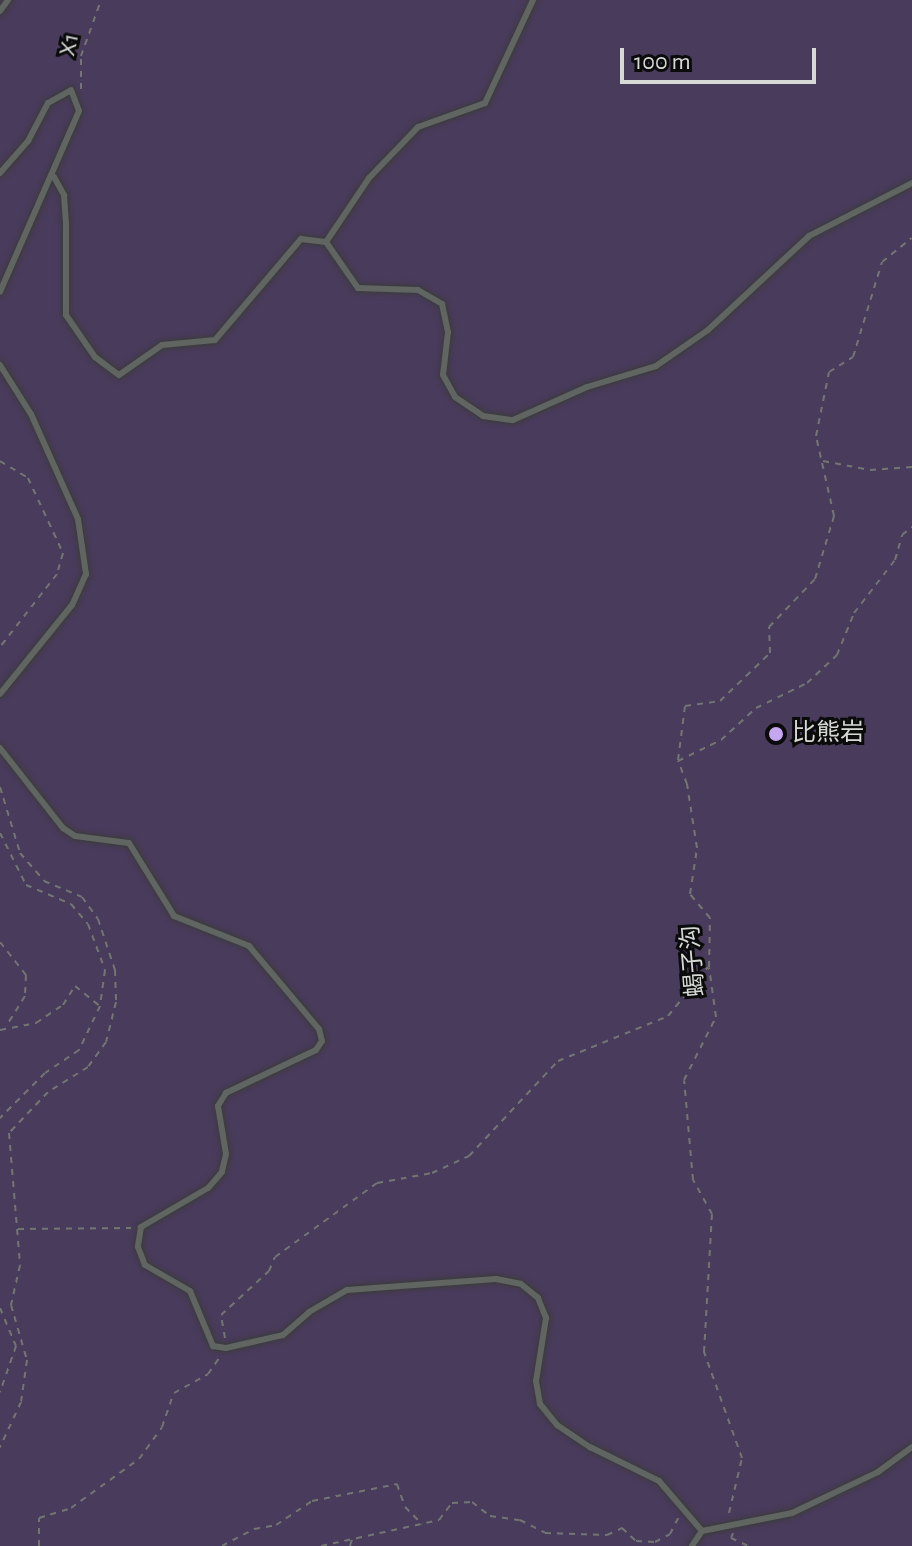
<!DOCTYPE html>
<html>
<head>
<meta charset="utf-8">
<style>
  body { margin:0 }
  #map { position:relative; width:912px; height:1546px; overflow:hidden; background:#1f221f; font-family:"Alegreya Sans","Noto Sans SC",sans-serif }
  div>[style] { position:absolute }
  .green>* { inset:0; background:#493b5b; transform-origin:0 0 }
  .path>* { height:2px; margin-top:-1px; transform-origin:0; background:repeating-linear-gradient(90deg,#737573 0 6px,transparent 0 12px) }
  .roads { filter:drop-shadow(0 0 2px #3a3c3a) drop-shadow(0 0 2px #3a3c3a) }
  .lane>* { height:6px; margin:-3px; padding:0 3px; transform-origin:3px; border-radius:3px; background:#616561 }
  .dots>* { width:22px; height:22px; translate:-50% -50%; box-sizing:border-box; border:4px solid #0a0b0a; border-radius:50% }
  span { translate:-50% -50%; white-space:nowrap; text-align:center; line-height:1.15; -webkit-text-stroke:6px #0a0b0a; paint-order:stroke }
  .street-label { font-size:24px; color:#d7d9d7 }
  .poi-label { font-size:24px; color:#d7d9d7 }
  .left { translate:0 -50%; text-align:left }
  .scale { position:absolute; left:620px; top:48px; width:196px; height:36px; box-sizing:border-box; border:4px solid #d7d9d7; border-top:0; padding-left:10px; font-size:24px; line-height:28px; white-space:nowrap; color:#d7d9d7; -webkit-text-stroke:6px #0a0b0a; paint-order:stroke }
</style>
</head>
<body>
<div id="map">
  <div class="green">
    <i style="left:0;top:0;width:912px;height:1546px"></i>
  </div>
  <div class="path">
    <i style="left:81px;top:89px;width:33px;rotate:-90deg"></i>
    <i style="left:81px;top:56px;width:59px;rotate:-70.3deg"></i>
    <i style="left:0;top:461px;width:33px;rotate:31deg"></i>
    <i style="left:28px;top:478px;width:83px;rotate:65deg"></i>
    <i style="left:63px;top:553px;width:22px;rotate:106deg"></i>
    <i style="left:57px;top:574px;width:93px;rotate:128deg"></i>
    <i style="left:823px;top:461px;width:48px;rotate:10.8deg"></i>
    <i style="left:870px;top:470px;width:42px;rotate:-4.1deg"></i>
    <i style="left:678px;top:760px;width:54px;rotate:-82.6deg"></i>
    <i style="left:685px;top:706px;width:35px;rotate:-8deg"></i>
    <i style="left:720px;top:701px;width:69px;rotate:-43.8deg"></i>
    <i style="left:770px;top:653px;width:26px;rotate:-92deg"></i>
    <i style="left:769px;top:627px;width:66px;rotate:-46.2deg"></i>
    <i style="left:815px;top:579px;width:66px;rotate:-73.2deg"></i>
    <i style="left:834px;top:516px;width:82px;rotate:-102.7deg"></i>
    <i style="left:816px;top:436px;width:65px;rotate:-78.5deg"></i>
    <i style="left:829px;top:372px;width:28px;rotate:-32deg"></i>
    <i style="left:853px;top:357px;width:99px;rotate:-73deg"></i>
    <i style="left:882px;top:262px;width:38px;rotate:-39deg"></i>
    <i style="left:0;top:787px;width:69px;rotate:73.1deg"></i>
    <i style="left:20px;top:853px;width:37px;rotate:49deg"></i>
    <i style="left:44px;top:881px;width:41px;rotate:22.8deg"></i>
    <i style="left:82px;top:897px;width:27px;rotate:54deg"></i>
    <i style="left:98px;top:919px;width:54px;rotate:71.6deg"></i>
    <i style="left:115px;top:970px;width:32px;rotate:88deg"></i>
    <i style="left:116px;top:1002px;width:41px;rotate:104deg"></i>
    <i style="left:106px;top:1042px;width:31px;rotate:126deg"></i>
    <i style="left:88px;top:1067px;width:47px;rotate:148deg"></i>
    <i style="left:48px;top:1092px;width:57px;rotate:133.6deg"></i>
    <i style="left:9px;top:1133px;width:132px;rotate:85.2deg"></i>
    <i style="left:20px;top:1265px;width:41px;rotate:102.7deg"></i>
    <i style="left:11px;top:1305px;width:57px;rotate:73.8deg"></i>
    <i style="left:27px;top:1360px;width:42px;rotate:98.1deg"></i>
    <i style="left:21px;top:1402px;width:50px;rotate:115deg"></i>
    <i style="left:0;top:833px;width:58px;rotate:63.4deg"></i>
    <i style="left:26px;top:885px;width:49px;rotate:22.9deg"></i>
    <i style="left:71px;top:904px;width:26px;rotate:50deg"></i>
    <i style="left:88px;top:924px;width:49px;rotate:69.7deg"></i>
    <i style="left:105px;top:970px;width:35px;rotate:98deg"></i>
    <i style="left:0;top:942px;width:42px;rotate:51.8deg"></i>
    <i style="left:26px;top:975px;width:21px;rotate:93deg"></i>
    <i style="left:25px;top:996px;width:36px;rotate:122deg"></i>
    <i style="left:0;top:1030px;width:37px;rotate:-11deg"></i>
    <i style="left:36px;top:1023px;width:32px;rotate:-34deg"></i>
    <i style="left:63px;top:1005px;width:22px;rotate:-58deg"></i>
    <i style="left:75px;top:986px;width:32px;rotate:39deg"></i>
    <i style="left:100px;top:1006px;width:49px;rotate:115.5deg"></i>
    <i style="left:79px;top:1050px;width:41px;rotate:145.9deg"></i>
    <i style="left:45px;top:1073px;width:64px;rotate:135deg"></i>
    <i style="left:18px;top:1229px;width:113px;rotate:-0.5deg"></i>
    <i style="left:0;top:1308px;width:41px;rotate:67.2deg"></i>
    <i style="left:16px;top:1346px;width:49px;rotate:109.2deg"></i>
    <i style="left:225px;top:1338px;width:23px;rotate:-100deg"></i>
    <i style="left:221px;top:1315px;width:65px;rotate:-42.5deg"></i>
    <i style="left:269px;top:1271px;width:15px;rotate:-67deg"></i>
    <i style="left:275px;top:1257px;width:126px;rotate:-36deg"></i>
    <i style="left:377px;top:1183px;width:56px;rotate:-10.3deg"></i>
    <i style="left:432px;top:1173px;width:41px;rotate:-24.7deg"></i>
    <i style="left:469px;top:1156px;width:130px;rotate:-46.9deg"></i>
    <i style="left:558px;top:1061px;width:119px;rotate:-22.2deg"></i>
    <i style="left:668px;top:1016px;width:63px;rotate:-50.8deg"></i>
    <i style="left:729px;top:1513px;width:57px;rotate:-76.7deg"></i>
    <i style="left:742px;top:1458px;width:113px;rotate:-109.7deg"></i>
    <i style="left:704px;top:1352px;width:138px;rotate:-86.7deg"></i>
    <i style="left:712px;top:1214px;width:39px;rotate:-119deg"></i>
    <i style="left:693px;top:1180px;width:100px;rotate:-95.1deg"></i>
    <i style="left:684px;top:1080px;width:71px;rotate:-63.1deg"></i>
    <i style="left:716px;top:1017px;width:50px;rotate:-98deg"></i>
    <i style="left:709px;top:967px;width:49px;rotate:-88.8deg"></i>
    <i style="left:710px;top:918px;width:31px;rotate:-130deg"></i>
    <i style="left:690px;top:894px;width:47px;rotate:-81.3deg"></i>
    <i style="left:697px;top:848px;width:65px;rotate:-98.9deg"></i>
    <i style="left:687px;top:784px;width:25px;rotate:-111deg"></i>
    <i style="left:678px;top:761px;width:48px;rotate:-26deg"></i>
    <i style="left:721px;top:740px;width:47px;rotate:-42.4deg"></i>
    <i style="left:756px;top:708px;width:57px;rotate:-26.1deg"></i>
    <i style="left:807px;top:683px;width:41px;rotate:-43deg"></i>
    <i style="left:837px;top:655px;width:45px;rotate:-68deg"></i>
    <i style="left:854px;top:613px;width:67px;rotate:-52.3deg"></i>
    <i style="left:895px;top:560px;width:26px;rotate:-74deg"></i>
    <i style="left:902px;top:535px;width:13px;rotate:-39deg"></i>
    <i style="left:733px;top:1533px;width:5px;rotate:112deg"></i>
    <i style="left:731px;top:1538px;width:19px;rotate:25deg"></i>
    <i style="left:39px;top:1546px;width:28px;rotate:-90deg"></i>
    <i style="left:39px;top:1518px;width:34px;rotate:-17deg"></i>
    <i style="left:71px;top:1508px;width:84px;rotate:-35.8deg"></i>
    <i style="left:139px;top:1459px;width:39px;rotate:-54deg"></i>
    <i style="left:162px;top:1427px;width:36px;rotate:-71deg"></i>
    <i style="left:174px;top:1393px;width:39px;rotate:-29deg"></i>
    <i style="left:208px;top:1374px;width:19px;rotate:-55deg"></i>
    <i style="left:222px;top:1546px;width:36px;rotate:-28deg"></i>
    <i style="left:254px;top:1529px;width:22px;rotate:-10deg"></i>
    <i style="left:276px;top:1525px;width:43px;rotate:-33.7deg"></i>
    <i style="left:312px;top:1501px;width:87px;rotate:-11.3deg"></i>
    <i style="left:397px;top:1484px;width:24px;rotate:71deg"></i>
    <i style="left:405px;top:1507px;width:24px;rotate:45deg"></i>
    <i style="left:321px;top:1546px;width:121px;rotate:-12.4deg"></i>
    <i style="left:439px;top:1520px;width:21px;rotate:-53deg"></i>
    <i style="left:452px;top:1503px;width:20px;rotate:-3deg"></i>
    <i style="left:472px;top:1502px;width:23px;rotate:38deg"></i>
    <i style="left:490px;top:1516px;width:30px;rotate:8deg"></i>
    <i style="left:520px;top:1520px;width:28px;rotate:27deg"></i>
    <i style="left:545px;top:1533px;width:62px;rotate:1.8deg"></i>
    <i style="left:607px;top:1535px;width:17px;rotate:-25deg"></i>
    <i style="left:622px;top:1528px;width:19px;rotate:43deg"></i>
    <i style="left:636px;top:1541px;width:19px;rotate:3deg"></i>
    <i style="left:655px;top:1542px;width:17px;rotate:-28deg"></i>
    <i style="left:670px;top:1534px;width:18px;rotate:-63deg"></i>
    <i style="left:350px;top:1546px;width:10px;rotate:-73deg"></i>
  </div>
  <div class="roads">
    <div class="lane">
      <i style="left:0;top:11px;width:14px;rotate:-54deg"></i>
      <i style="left:0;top:173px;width:43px;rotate:-48.8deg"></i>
      <i style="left:28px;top:141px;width:43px;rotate:-62.2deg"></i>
      <i style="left:48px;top:103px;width:26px;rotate:-29deg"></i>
      <i style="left:71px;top:90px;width:22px;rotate:69deg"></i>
      <i style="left:79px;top:111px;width:197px;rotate:113.6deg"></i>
      <i style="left:54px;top:177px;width:21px;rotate:61deg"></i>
      <i style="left:64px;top:195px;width:30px;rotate:86deg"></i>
      <i style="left:66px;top:225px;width:90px;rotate:90deg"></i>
      <i style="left:66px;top:315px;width:51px;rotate:55.4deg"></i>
      <i style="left:95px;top:357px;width:30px;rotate:37deg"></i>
      <i style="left:119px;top:375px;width:52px;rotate:-34.9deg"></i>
      <i style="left:162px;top:345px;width:53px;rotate:-5.4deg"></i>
      <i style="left:215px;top:340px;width:133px;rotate:-49.6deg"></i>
      <i style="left:301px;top:239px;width:25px;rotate:7deg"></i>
      <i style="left:326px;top:242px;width:77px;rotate:-56.1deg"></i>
      <i style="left:369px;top:178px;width:71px;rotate:-46.1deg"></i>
      <i style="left:418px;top:127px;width:71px;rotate:-19.7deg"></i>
      <i style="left:485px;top:103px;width:114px;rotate:-65deg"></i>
      <i style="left:326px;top:242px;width:56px;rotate:55.2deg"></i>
      <i style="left:358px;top:288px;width:60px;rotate:1.9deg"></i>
      <i style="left:418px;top:290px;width:28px;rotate:30deg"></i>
      <i style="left:442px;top:304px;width:29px;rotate:78deg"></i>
      <i style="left:448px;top:332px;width:43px;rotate:96.6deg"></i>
      <i style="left:443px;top:375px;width:25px;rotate:61deg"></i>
      <i style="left:455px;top:397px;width:34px;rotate:34deg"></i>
      <i style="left:483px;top:416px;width:30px;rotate:8deg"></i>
      <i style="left:513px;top:420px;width:81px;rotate:-24deg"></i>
      <i style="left:587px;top:387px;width:72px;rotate:-16.9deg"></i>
      <i style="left:656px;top:366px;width:63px;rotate:-34.7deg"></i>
      <i style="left:708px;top:330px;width:138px;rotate:-42.9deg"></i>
      <i style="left:809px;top:236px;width:116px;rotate:-27.2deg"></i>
      <i style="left:0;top:365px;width:58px;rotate:57.7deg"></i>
      <i style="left:31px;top:414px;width:115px;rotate:65.9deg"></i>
      <i style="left:78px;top:519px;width:56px;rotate:81.7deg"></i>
      <i style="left:86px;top:574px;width:34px;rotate:114deg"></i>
      <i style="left:72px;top:605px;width:114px;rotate:129deg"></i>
      <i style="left:0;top:748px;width:102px;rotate:51.8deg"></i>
      <i style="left:63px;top:828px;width:14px;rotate:34deg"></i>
      <i style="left:75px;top:836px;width:54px;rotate:7.4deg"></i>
      <i style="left:129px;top:843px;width:86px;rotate:58.3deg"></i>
      <i style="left:174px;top:916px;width:81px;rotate:21.8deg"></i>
      <i style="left:249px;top:946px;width:109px;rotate:49.9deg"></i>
      <i style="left:319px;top:1029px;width:12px;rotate:76deg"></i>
      <i style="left:322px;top:1041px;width:11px;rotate:124deg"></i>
      <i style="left:316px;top:1050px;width:100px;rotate:154.5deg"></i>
      <i style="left:226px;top:1093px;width:15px;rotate:122deg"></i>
      <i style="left:218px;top:1106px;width:49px;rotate:80.5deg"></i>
      <i style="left:226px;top:1154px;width:18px;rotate:103deg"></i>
      <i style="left:222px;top:1172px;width:21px;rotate:131deg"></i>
      <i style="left:208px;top:1188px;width:78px;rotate:149.8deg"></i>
      <i style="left:141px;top:1227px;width:20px;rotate:99deg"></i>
      <i style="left:138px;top:1247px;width:19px;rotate:69deg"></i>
      <i style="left:145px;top:1265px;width:52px;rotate:30deg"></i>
      <i style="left:190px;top:1291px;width:60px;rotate:67.3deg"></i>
      <i style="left:213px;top:1346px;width:13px;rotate:9deg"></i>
      <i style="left:226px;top:1348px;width:58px;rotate:-12.8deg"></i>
      <i style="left:283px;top:1335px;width:35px;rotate:-41deg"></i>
      <i style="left:309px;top:1312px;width:44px;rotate:-30.1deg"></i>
      <i style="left:347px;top:1290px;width:149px;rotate:-4.2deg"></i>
      <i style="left:496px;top:1279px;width:25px;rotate:11deg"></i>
      <i style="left:521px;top:1284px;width:22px;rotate:39deg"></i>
      <i style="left:538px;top:1298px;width:22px;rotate:68deg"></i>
      <i style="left:546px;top:1318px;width:64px;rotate:99deg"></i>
      <i style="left:536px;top:1381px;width:23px;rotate:80deg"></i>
      <i style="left:540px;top:1404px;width:27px;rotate:51deg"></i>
      <i style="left:557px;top:1425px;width:40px;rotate:34deg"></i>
      <i style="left:590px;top:1447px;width:77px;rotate:26.2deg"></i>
      <i style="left:659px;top:1481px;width:66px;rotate:49.3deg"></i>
      <i style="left:702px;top:1531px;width:18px;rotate:124deg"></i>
      <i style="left:702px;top:1531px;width:92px;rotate:-11.3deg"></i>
      <i style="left:792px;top:1513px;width:95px;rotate:-25.5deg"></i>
      <i style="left:878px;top:1472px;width:42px;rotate:-36.3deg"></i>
    </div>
  </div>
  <div class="dots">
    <i style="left:776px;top:734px;background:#c6a6f0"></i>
  </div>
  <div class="street-label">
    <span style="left:70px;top:45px;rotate:-78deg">X1</span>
    <span style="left:694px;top:961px;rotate:-95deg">蝎子沟</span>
  </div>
  <div class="poi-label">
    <span class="left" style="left:792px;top:734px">比熊岩</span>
  </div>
  <div class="scale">100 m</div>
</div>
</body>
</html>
